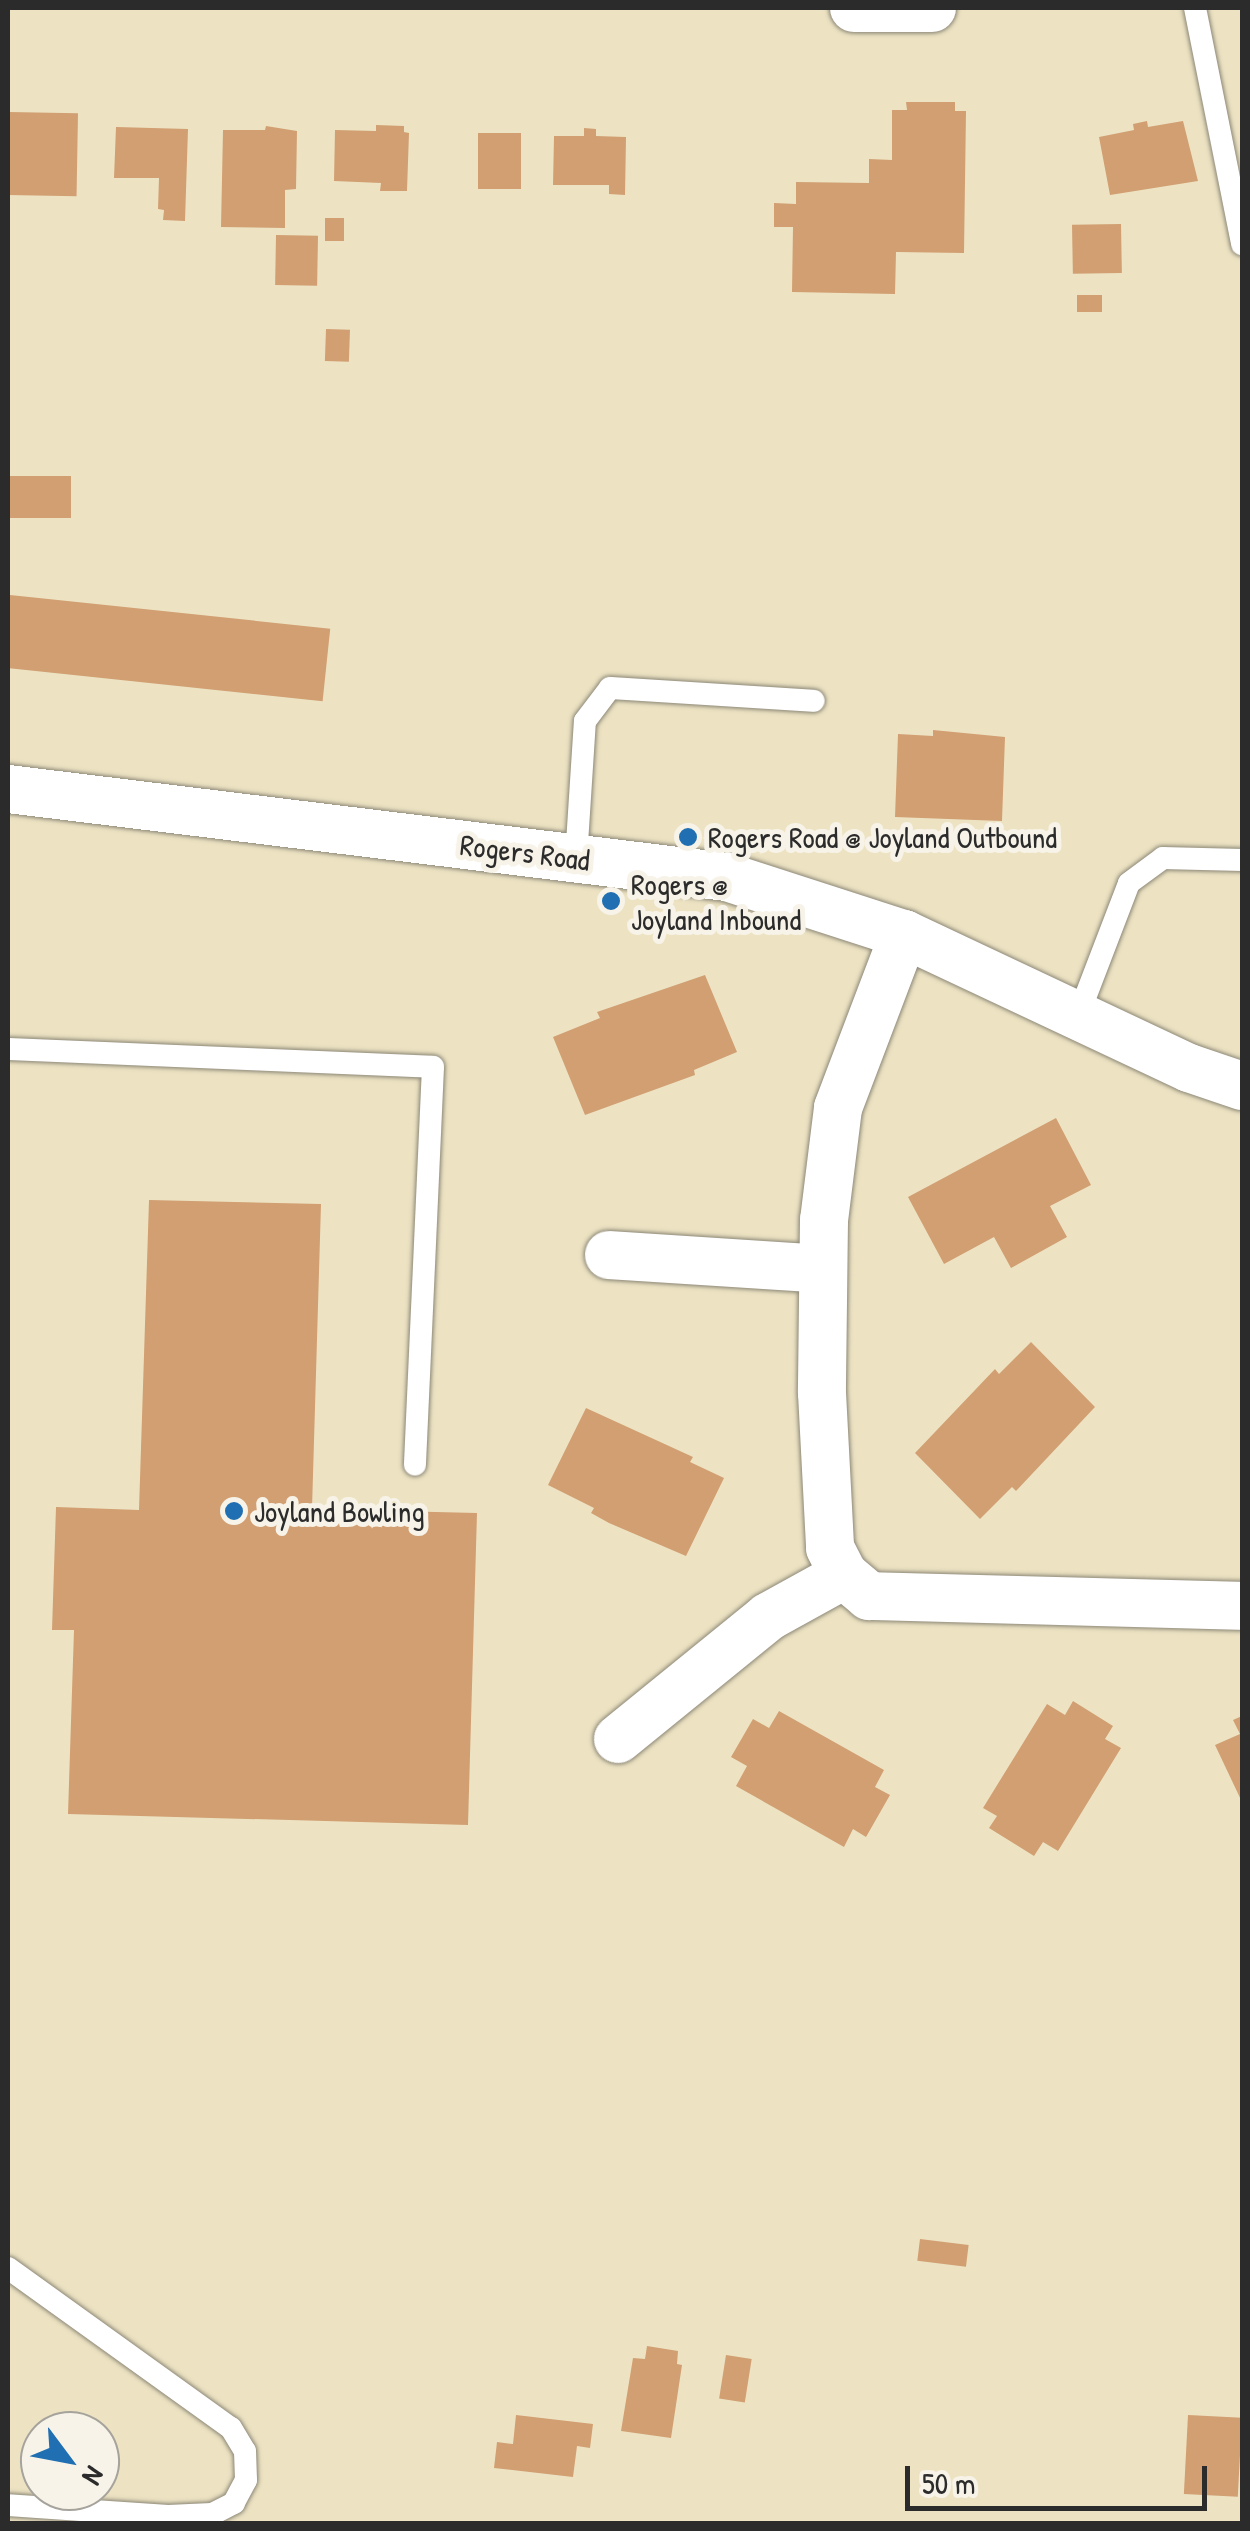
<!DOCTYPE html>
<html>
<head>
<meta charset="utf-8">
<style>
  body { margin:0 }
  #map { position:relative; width:1250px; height:2531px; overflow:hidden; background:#ede3c3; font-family:"Patrick Hand",sans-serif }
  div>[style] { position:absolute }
  .building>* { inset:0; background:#d19f72; transform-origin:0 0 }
  .roads { filter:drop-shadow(0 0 2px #8c8777) drop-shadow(0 0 2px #8c8777) }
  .lane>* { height:22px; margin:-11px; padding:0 11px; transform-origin:11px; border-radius:11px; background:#fff }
  .street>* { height:48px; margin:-24px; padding:0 24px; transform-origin:24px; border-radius:24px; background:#fff }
  .dots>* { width:28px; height:28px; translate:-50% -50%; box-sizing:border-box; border:5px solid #f7f3e8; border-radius:50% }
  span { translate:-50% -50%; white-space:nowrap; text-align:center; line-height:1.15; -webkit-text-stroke:10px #f7f3e8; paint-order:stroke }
  .poi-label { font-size:30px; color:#2b2b2b }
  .left { translate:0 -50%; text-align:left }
  .street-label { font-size:30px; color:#2b2b2b }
  .frame { position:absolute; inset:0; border:10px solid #2b2b2b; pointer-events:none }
  .north { position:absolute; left:20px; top:2411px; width:100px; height:100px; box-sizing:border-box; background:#f7f3e8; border:2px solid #a5a39c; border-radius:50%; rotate:122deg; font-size:28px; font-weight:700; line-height:40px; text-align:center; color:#2b2b2b }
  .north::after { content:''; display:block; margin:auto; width:35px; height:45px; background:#1f6fb2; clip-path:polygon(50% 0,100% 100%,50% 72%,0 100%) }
  .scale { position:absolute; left:905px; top:2466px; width:302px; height:45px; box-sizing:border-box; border:5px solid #2b2b2b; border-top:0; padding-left:12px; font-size:30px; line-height:35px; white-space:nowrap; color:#2b2b2b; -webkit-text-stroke:8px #f7f3e8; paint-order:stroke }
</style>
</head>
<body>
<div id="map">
  <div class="building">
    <i style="clip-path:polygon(906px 102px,955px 102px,955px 111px,966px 111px,964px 253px,896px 252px,895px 294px,792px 292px,793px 227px,774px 227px,774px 203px,796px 204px,796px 182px,869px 183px,869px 159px,892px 160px,892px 110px,907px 110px)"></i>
    <i style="left:9px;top:112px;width:69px;height:83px;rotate:1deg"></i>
    <i style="clip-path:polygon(1147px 121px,1148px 127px,1183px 121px,1198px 181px,1110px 195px,1099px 137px,1134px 130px,1133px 124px)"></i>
    <i style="clip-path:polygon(376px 125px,404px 126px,404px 132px,409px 133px,407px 191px,380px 191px,381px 183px,334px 181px,335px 130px,376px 131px)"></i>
    <i style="clip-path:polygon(266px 126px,297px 131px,296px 189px,285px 190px,285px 228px,221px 227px,223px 130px,265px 130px)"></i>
    <i style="clip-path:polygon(116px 127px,188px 129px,185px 221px,163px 220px,164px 210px,158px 209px,159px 178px,114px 178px)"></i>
    <i style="clip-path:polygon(584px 128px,596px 129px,596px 136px,626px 137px,625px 195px,609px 194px,609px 185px,553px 185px,554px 136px,584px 136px)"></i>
    <i style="left:478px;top:133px;width:43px;height:56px"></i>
    <i style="left:325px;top:218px;width:19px;height:23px"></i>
    <i style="left:1121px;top:224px;width:49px;height:49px;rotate:89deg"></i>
    <i style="left:276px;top:235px;width:42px;height:50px;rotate:1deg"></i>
    <i style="left:1077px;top:295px;width:25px;height:17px"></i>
    <i style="left:326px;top:329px;width:24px;height:32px;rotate:2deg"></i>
    <i style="left:71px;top:476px;width:42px;height:63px;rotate:90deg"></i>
    <i style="left:10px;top:595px;width:322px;height:73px;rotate:6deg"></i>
    <i style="clip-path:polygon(933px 730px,1005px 737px,1002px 821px,895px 817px,898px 734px,933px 736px)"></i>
    <i style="clip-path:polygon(705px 975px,737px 1052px,694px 1070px,695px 1075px,585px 1115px,553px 1037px,600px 1018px,597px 1012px)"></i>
    <i style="clip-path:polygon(1056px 1118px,1091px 1185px,1050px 1206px,1067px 1237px,1011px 1268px,994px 1237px,944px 1264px,908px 1197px)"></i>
    <i style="clip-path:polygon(149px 1200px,321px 1204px,312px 1509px,477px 1513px,468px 1825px,68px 1814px,74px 1630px,52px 1630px,56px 1507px,139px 1510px)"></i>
    <i style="clip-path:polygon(1031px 1342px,1095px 1407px,1016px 1491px,1012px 1487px,980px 1519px,915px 1453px,995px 1369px,999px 1374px)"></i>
    <i style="clip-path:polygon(586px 1408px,693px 1457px,690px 1462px,724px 1478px,686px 1556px,609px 1523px,591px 1513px,594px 1508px,548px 1485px)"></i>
    <i style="clip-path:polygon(1073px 1701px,1113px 1726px,1105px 1739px,1121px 1748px,1058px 1851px,1043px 1842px,1034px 1856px,989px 1828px,997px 1816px,983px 1808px,1047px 1704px,1065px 1715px)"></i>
    <i style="clip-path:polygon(779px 1711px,884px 1770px,875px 1787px,890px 1795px,866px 1837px,853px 1829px,844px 1847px,736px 1786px,747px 1766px,731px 1757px,753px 1719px,769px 1728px)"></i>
    <i style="clip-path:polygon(1242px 1716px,1242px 1802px,1215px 1745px,1240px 1734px,1233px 1720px)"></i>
    <i style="left:920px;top:2239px;width:49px;height:22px;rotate:7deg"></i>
    <i style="clip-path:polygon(647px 2346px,678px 2351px,677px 2364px,682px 2365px,671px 2438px,621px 2431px,633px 2358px,645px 2359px)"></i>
    <i style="left:726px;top:2355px;width:26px;height:44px;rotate:9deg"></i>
    <i style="clip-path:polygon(516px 2415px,593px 2424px,590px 2448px,577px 2446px,573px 2477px,494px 2468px,497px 2442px,513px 2444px)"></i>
    <i style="left:1188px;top:2415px;width:54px;height:79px;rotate:3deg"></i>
  </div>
  <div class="roads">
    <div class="lane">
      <i style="left:1195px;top:8px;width:241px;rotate:78.7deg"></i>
      <i style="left:576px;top:859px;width:138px;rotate:-86.3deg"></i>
      <i style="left:585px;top:721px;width:41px;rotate:-52.9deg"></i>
      <i style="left:610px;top:688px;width:204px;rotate:3.6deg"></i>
      <i style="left:1078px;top:1016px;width:142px;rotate:-69deg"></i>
      <i style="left:1129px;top:883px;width:42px;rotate:-36.3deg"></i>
      <i style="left:1163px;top:858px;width:79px;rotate:1.5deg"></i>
      <i style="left:8px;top:1049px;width:425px;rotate:2.4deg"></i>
      <i style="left:433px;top:1067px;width:398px;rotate:92.6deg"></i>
      <i style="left:8px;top:2268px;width:274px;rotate:35.7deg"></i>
      <i style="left:231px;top:2428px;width:27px;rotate:59deg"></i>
      <i style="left:245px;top:2451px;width:29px;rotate:88deg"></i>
      <i style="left:246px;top:2480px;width:26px;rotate:118deg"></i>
      <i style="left:234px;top:2503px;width:25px;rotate:153deg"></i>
      <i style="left:212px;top:2514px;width:44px;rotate:177.4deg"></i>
      <i style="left:168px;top:2516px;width:160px;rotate:-176.1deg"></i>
    </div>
    <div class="street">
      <i style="left:854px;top:8px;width:78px"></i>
      <i style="left:8px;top:789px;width:724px;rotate:6.98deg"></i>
      <i style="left:727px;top:877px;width:186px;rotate:17.9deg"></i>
      <i style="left:904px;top:934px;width:315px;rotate:25.2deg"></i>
      <i style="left:1189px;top:1068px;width:56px;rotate:18.8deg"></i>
      <i style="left:904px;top:934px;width:186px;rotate:110.8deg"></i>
      <i style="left:838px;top:1108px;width:113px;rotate:97.1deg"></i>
      <i style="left:824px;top:1220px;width:173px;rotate:90.7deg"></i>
      <i style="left:822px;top:1393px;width:155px;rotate:87deg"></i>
      <i style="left:830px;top:1548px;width:30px;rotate:63deg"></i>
      <i style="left:844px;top:1575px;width:33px;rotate:40deg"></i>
      <i style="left:869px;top:1596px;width:373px;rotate:1.5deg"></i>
      <i style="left:609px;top:1255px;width:214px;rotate:3.7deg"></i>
      <i style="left:618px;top:1739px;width:193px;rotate:-39.1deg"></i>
      <i style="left:768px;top:1617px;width:87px;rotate:-28.9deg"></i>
    </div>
  </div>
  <div class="dots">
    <i style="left:688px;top:837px;background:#1f6fb2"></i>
    <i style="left:611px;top:901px;background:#1f6fb2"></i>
    <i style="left:234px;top:1511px;background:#1f6fb2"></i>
  </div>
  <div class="poi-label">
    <span class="left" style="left:708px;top:837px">Rogers Road @ Joyland Outbound</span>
    <span class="left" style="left:631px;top:901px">Rogers @<br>Joyland Inbound</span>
    <span class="left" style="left:254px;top:1511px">Joyland Bowling</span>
  </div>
  <div class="street-label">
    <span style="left:525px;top:852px;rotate:7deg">Rogers Road</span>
  </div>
  <div class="frame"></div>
  <div class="north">N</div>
  <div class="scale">50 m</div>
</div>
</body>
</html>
